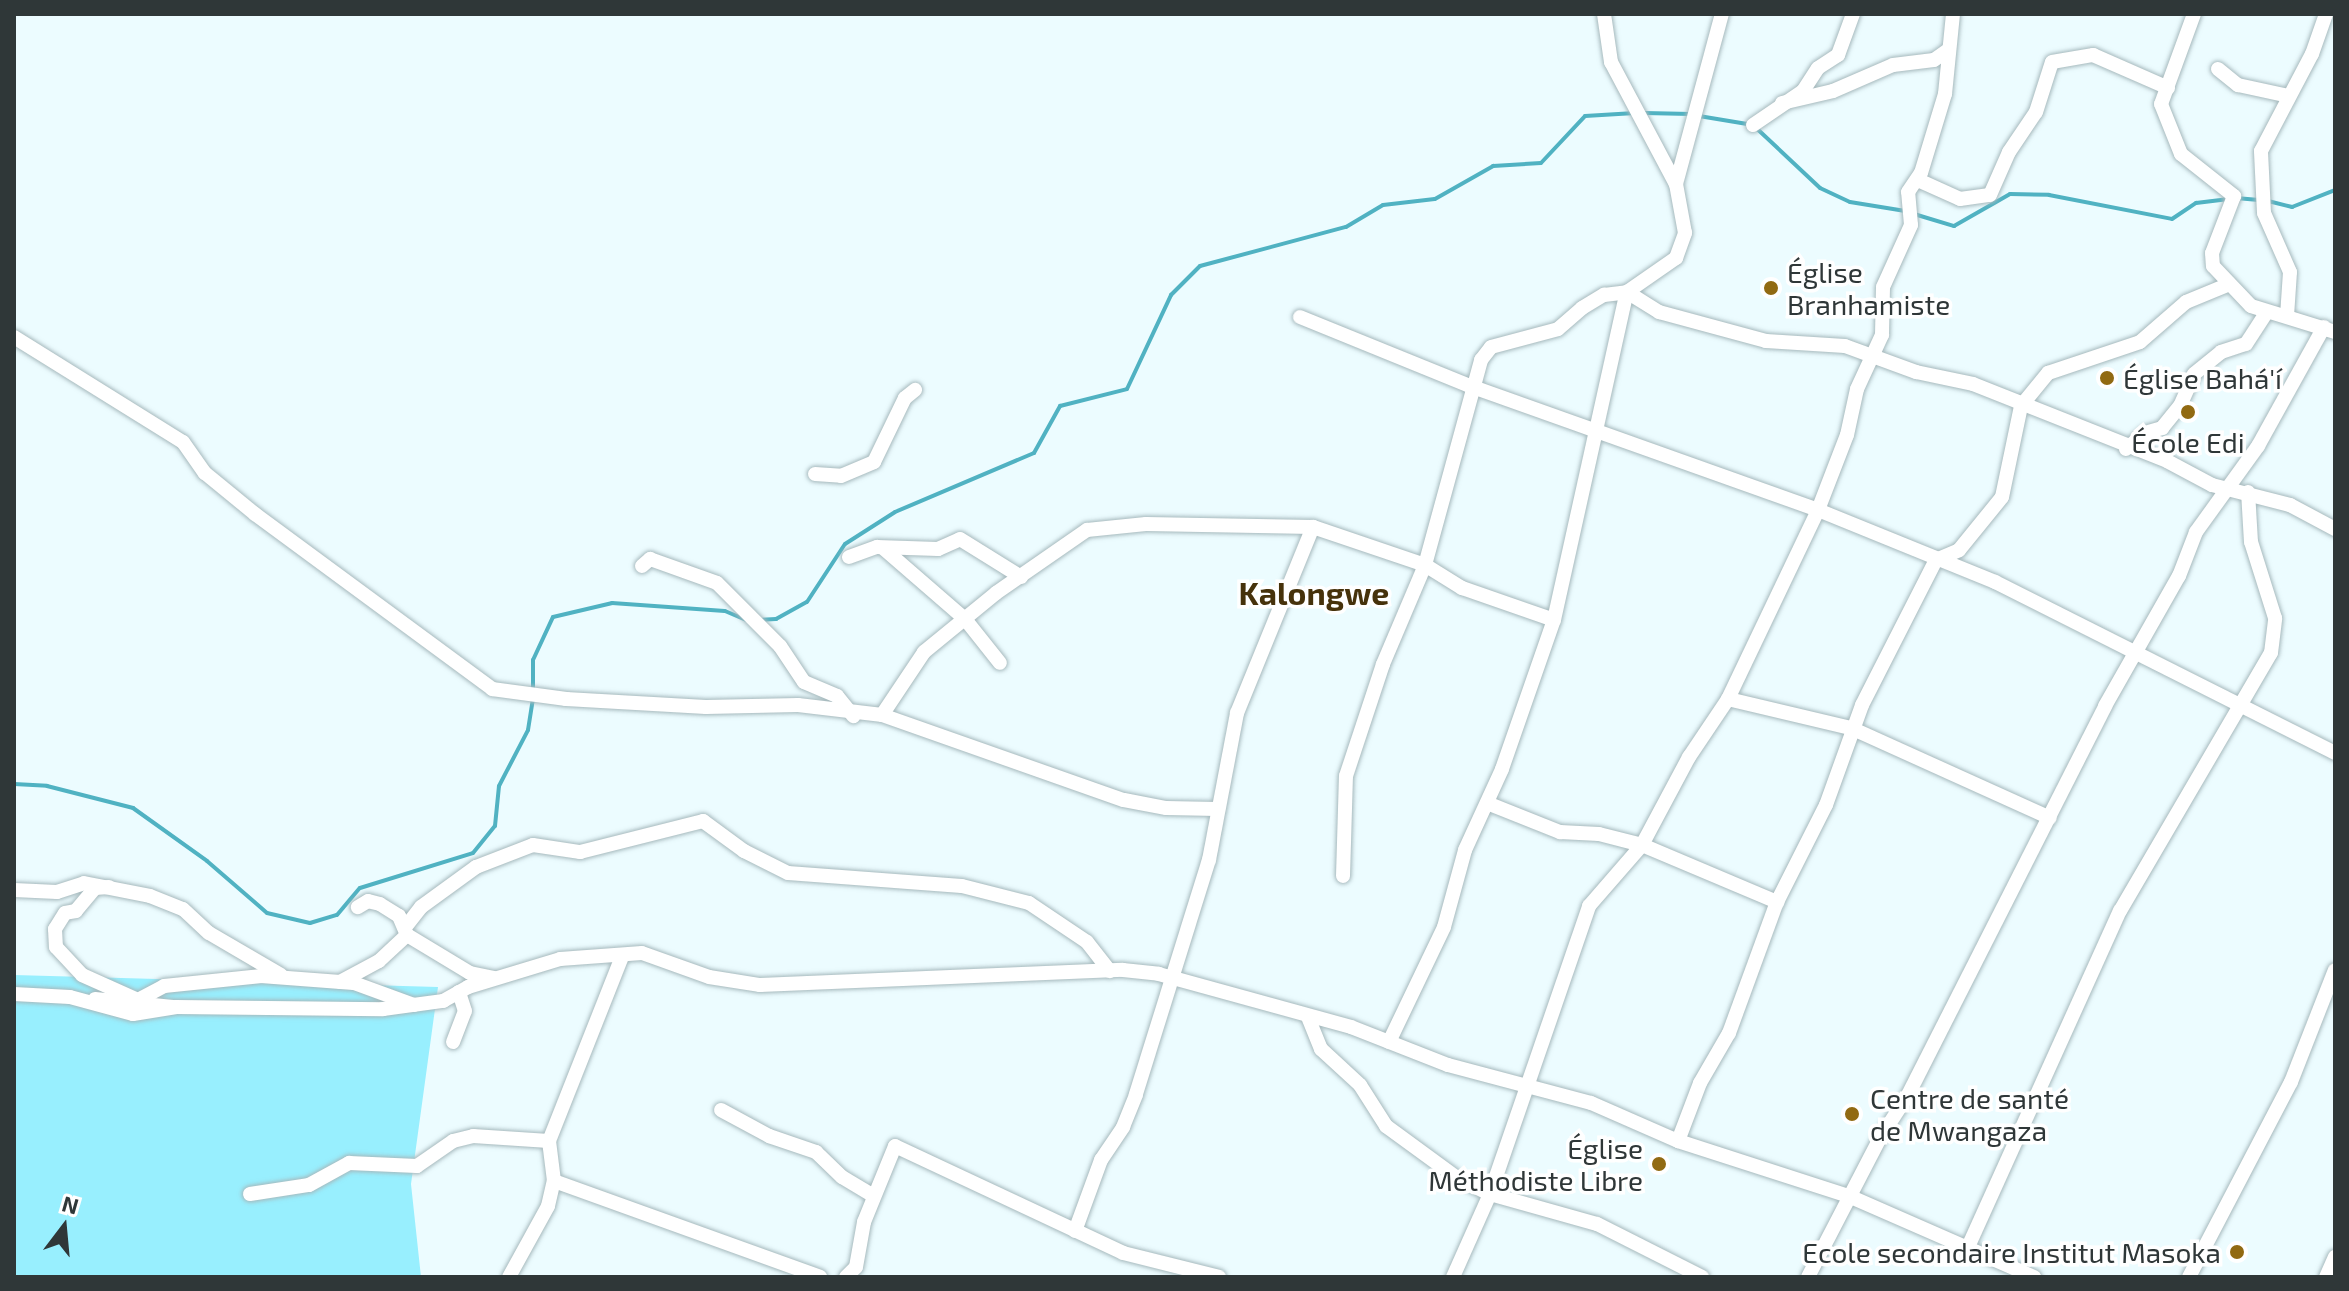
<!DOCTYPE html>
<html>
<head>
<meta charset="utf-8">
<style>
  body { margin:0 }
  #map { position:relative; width:2349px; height:1291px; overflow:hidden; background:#ecfcff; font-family:"Exo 2",sans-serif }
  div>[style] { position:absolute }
  .green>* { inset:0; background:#98effe }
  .stream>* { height:4px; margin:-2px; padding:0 2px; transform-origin:2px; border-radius:2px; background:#50b2c2 }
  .roads { filter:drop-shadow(0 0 2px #a6b9bd) drop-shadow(0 0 2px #a6b9bd) }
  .street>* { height:14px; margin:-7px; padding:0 7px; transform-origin:7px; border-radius:7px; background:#fff }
  .dots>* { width:22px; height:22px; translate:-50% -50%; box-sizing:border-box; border:4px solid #fff; border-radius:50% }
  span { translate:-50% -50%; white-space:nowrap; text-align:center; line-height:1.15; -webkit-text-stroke:7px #fff; paint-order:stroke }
  .poi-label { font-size:28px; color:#2f3738 }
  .left { translate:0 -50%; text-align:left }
  .right { translate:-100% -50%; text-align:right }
  .quarter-label { font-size:32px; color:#46320b; font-weight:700 }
  .frame { position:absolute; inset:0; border:16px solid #2f3738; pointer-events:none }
  .north { position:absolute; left:24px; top:1187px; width:80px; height:80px; -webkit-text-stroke:6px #fff; paint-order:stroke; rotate:16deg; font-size:22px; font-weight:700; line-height:32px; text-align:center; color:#2f3738 }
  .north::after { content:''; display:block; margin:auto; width:28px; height:36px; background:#2f3738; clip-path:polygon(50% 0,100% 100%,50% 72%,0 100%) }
</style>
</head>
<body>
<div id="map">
  <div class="green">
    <i style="clip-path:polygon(14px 975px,438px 987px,411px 1184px,421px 1277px,14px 1277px)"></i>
  </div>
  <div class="stream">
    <i style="left:1644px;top:113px;width:47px;rotate:1.2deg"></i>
    <i style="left:1699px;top:116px;width:55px;rotate:9.5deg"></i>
    <i style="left:1753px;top:125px;width:92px;rotate:43.2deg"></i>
    <i style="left:1820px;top:188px;width:33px;rotate:25deg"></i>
    <i style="left:1850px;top:202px;width:56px;rotate:9.3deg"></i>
    <i style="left:2236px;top:198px;width:23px;rotate:5deg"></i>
    <i style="left:2268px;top:201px;width:25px;rotate:14deg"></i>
    <i style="left:2292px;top:207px;width:46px;rotate:-21.6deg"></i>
    <i style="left:1914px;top:214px;width:42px;rotate:16.7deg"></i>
    <i style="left:1954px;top:226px;width:64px;rotate:-29.7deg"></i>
    <i style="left:2010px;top:194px;width:39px;rotate:1deg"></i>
    <i style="left:2049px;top:195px;width:125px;rotate:11deg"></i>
    <i style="left:2172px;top:219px;width:29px;rotate:-34deg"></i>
    <i style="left:2196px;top:203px;width:31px;rotate:-7deg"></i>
    <i style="left:759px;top:620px;width:17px;rotate:-3deg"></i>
    <i style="left:776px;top:619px;width:35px;rotate:-29deg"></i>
    <i style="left:807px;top:602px;width:69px;rotate:-56.8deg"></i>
    <i style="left:845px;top:544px;width:59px;rotate:-32.6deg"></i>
    <i style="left:895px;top:512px;width:151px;rotate:-23deg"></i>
    <i style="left:1034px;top:453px;width:54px;rotate:-61deg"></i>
    <i style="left:1060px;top:406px;width:69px;rotate:-14.2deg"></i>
    <i style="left:1127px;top:389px;width:104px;rotate:-64.9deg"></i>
    <i style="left:1171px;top:295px;width:41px;rotate:-45deg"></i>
    <i style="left:1200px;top:266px;width:151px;rotate:-15deg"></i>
    <i style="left:1346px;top:227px;width:43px;rotate:-30.7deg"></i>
    <i style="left:1383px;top:205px;width:52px;rotate:-6.6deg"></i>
    <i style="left:1435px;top:199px;width:67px;rotate:-29.6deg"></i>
    <i style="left:1493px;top:166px;width:48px;rotate:-3.6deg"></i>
    <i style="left:1541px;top:163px;width:64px;rotate:-46.9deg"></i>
    <i style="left:1585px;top:116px;width:50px;rotate:-3.4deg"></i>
    <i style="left:533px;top:689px;width:29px;rotate:-90deg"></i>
    <i style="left:533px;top:660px;width:47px;rotate:-65.1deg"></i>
    <i style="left:553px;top:617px;width:61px;rotate:-13.3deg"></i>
    <i style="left:612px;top:603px;width:113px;rotate:4deg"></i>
    <i style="left:725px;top:611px;width:23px;rotate:23deg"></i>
    <i style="left:14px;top:784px;width:33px;rotate:3deg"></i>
    <i style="left:47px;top:786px;width:89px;rotate:14.3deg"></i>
    <i style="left:133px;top:808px;width:91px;rotate:35.6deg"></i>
    <i style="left:207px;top:861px;width:79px;rotate:40.9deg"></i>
    <i style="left:267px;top:913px;width:44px;rotate:13.1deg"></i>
    <i style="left:310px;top:923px;width:28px;rotate:-17deg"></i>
    <i style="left:337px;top:915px;width:35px;rotate:-50deg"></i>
    <i style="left:360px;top:888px;width:118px;rotate:-17.2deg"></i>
    <i style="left:473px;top:853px;width:35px;rotate:-51deg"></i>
    <i style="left:495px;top:826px;width:40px;rotate:-84.3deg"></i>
    <i style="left:499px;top:786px;width:63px;rotate:-62.6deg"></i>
    <i style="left:528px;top:730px;width:32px;rotate:-81deg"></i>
  </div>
  <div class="roads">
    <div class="street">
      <i style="left:1604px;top:14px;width:49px;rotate:81.7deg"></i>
      <i style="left:1611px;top:62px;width:138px;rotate:62deg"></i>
      <i style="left:2194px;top:14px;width:96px;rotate:110.1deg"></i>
      <i style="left:2161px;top:104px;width:54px;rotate:68.2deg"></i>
      <i style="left:2181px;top:154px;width:68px;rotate:38.4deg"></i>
      <i style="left:2234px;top:196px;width:61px;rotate:111.1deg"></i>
      <i style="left:2212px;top:253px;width:13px;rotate:86deg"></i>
      <i style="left:2213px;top:266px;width:55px;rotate:46.5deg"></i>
      <i style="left:2251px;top:306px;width:88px;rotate:17.2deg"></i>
      <i style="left:2218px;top:69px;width:26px;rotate:39deg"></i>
      <i style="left:2238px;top:85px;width:52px;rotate:12.2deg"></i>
      <i style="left:1782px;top:103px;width:52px;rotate:-13.2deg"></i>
      <i style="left:1833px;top:91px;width:65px;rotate:-23.4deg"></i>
      <i style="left:1893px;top:65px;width:41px;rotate:-7deg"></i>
      <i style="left:1934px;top:60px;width:16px;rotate:-35deg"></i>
      <i style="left:1753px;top:125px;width:60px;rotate:-34.2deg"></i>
      <i style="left:1803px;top:91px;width:27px;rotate:-57deg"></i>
      <i style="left:1818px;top:68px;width:24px;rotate:-33deg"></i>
      <i style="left:1838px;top:55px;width:44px;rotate:-69.9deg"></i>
      <i style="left:1918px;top:180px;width:46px;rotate:24.3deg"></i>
      <i style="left:1960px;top:199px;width:30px;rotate:-8deg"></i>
      <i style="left:1990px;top:195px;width:47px;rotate:-66.2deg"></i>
      <i style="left:2009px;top:152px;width:48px;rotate:-56deg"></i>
      <i style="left:2036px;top:112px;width:52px;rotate:-72.3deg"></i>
      <i style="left:2052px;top:62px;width:42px;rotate:-9.7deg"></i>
      <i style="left:2093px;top:55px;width:82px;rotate:23.7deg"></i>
      <i style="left:1627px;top:292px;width:38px;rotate:32deg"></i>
      <i style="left:1659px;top:312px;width:111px;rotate:15.2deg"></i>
      <i style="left:1766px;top:341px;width:79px;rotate:3.6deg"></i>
      <i style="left:1845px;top:346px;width:76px;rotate:20.1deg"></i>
      <i style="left:1916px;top:372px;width:58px;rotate:11.9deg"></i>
      <i style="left:1973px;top:384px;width:209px;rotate:21.6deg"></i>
      <i style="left:2167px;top:461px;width:51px;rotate:28.1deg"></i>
      <i style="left:2212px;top:485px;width:81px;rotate:14.4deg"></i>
      <i style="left:2290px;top:505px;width:51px;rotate:28.1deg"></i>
      <i style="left:2287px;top:316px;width:44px;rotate:-86.1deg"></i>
      <i style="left:2290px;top:272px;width:64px;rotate:-113.8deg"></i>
      <i style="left:2264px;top:213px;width:62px;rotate:-92.8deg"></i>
      <i style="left:2261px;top:151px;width:110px;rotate:-62.3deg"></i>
      <i style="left:2312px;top:54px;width:42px;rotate:-70.7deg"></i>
      <i style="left:1300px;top:317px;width:183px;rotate:22.1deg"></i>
      <i style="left:1470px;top:386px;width:369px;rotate:19.6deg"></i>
      <i style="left:1818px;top:510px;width:191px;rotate:22.1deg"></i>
      <i style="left:1995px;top:582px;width:381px;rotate:26.7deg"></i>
      <i style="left:14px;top:337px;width:199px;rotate:31.9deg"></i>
      <i style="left:183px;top:442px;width:38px;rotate:55deg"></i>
      <i style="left:205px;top:473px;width:65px;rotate:39.4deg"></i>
      <i style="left:255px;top:514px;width:295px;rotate:36.4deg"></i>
      <i style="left:492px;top:689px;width:75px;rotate:7.7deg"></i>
      <i style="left:566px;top:699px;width:140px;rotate:3.3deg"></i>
      <i style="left:706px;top:707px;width:92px;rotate:-1.2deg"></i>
      <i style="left:798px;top:705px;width:85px;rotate:6.8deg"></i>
      <i style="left:882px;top:715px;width:256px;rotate:19.4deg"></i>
      <i style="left:1124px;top:800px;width:43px;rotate:10.8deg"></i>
      <i style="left:1166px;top:808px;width:51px;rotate:1.1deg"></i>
      <i style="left:2126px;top:449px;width:25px;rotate:-40deg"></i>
      <i style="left:2145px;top:433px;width:18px;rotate:-16deg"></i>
      <i style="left:2162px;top:428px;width:28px;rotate:-51deg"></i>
      <i style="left:2180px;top:406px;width:35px;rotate:-66deg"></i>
      <i style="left:2194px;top:374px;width:35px;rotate:-39deg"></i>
      <i style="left:2221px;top:352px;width:26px;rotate:-18deg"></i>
      <i style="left:2246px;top:344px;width:37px;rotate:-57deg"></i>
      <i style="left:815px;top:474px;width:26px;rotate:4deg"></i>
      <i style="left:841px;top:476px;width:36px;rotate:-23deg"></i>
      <i style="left:874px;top:462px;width:71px;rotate:-64.2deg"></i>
      <i style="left:905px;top:398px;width:13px;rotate:-39deg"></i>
      <i style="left:883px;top:548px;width:108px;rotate:40.9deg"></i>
      <i style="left:965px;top:619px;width:56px;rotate:51.5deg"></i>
      <i style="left:849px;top:557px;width:30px;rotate:-20deg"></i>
      <i style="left:877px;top:547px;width:61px;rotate:1.9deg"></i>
      <i style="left:938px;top:549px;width:24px;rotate:-24deg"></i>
      <i style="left:960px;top:539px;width:72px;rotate:31.9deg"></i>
      <i style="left:642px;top:566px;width:11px;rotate:-41deg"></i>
      <i style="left:650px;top:559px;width:71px;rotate:19.7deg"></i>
      <i style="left:717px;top:583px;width:89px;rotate:45deg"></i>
      <i style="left:780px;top:646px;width:43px;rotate:56.3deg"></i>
      <i style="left:804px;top:682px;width:36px;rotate:23deg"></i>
      <i style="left:837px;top:696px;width:26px;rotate:51deg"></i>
      <i style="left:1728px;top:699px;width:126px;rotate:13.3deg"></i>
      <i style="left:1851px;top:728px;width:218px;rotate:24.3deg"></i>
      <i style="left:882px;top:715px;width:76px;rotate:-56.3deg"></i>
      <i style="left:924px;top:652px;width:93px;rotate:-39.3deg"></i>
      <i style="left:996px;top:593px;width:111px;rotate:-34.7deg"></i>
      <i style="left:1087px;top:530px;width:59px;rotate:-5.8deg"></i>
      <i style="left:1146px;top:524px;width:167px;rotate:1deg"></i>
      <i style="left:1313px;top:527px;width:118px;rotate:18.7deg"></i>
      <i style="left:1425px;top:565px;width:44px;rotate:31.9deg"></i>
      <i style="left:1462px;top:588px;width:97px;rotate:19.2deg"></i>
      <i style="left:1487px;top:803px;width:79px;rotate:21.7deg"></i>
      <i style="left:1560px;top:832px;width:39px;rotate:3deg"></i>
      <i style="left:1599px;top:834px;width:44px;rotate:14.3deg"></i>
      <i style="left:1642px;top:845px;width:147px;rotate:22.9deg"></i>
      <i style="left:1343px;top:876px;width:100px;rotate:-88.3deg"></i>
      <i style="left:1346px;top:776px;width:118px;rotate:-71.7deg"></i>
      <i style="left:1383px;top:664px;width:108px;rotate:-67deg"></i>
      <i style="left:1425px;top:565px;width:213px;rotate:-74.7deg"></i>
      <i style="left:1481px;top:360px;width:16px;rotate:-52deg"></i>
      <i style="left:1491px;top:347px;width:69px;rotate:-15deg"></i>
      <i style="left:1558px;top:329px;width:32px;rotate:-41deg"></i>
      <i style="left:1582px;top:308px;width:26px;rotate:-31deg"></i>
      <i style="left:1604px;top:295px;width:23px;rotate:-7deg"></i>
      <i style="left:1627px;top:292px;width:60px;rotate:-34.8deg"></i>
      <i style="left:1676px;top:258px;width:27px;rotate:-70deg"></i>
      <i style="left:1685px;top:233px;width:50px;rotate:-100.4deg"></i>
      <i style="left:1676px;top:184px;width:176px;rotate:-74.9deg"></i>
      <i style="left:109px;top:887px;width:14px;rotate:176deg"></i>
      <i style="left:95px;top:888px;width:30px;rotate:130deg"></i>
      <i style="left:76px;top:911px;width:11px;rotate:170deg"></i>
      <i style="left:65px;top:913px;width:19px;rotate:122deg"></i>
      <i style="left:55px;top:929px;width:18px;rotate:87deg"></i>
      <i style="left:56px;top:947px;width:38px;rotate:47deg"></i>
      <i style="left:82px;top:975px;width:61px;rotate:24.1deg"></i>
      <i style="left:138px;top:1000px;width:30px;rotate:-28deg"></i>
      <i style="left:164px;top:986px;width:98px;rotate:-5.9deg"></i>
      <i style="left:261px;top:976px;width:93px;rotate:4.3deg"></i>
      <i style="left:354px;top:983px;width:64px;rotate:20.1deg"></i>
      <i style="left:14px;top:890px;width:43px;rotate:2.7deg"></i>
      <i style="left:57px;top:892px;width:28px;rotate:-18deg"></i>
      <i style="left:84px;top:883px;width:67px;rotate:11.1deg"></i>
      <i style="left:150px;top:896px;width:35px;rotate:22deg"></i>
      <i style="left:183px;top:909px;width:35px;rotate:43deg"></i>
      <i style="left:209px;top:933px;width:83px;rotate:30.3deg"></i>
      <i style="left:407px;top:925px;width:23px;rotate:-52deg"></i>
      <i style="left:421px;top:907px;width:68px;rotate:-36deg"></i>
      <i style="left:476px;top:867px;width:61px;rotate:-21.1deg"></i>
      <i style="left:533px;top:845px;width:48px;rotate:8.5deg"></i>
      <i style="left:580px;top:852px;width:127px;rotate:-14.1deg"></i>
      <i style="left:703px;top:821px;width:51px;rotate:36.2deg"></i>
      <i style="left:744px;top:851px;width:49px;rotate:26.6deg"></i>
      <i style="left:788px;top:873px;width:174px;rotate:4.3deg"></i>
      <i style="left:962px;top:886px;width:69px;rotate:14.2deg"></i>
      <i style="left:1029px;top:903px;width:70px;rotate:33.9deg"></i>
      <i style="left:1087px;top:942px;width:37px;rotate:52deg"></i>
      <i style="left:407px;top:935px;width:74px;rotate:31.1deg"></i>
      <i style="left:470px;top:973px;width:25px;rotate:12deg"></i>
      <i style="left:340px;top:982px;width:44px;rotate:-28.3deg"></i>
      <i style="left:379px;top:961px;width:38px;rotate:-43deg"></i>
      <i style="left:407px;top:935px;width:21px;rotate:-113deg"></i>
      <i style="left:399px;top:916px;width:22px;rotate:-148deg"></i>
      <i style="left:380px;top:904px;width:12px;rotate:-166deg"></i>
      <i style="left:368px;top:901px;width:12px;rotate:149deg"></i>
      <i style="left:14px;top:994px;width:56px;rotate:3.1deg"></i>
      <i style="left:70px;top:997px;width:65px;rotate:15.1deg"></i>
      <i style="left:133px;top:1014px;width:44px;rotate:-9.2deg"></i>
      <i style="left:176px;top:1007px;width:207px;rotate:0.6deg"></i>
      <i style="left:383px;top:1009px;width:61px;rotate:-7.6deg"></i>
      <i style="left:443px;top:1001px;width:29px;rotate:-29deg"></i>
      <i style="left:468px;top:987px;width:96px;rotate:-16.9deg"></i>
      <i style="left:560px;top:959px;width:82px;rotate:-4.2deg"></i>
      <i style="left:642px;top:953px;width:71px;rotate:19.7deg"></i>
      <i style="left:709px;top:977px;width:52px;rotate:8.9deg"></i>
      <i style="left:760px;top:985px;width:363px;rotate:-2.4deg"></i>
      <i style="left:1123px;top:970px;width:36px;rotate:6deg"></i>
      <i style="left:1159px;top:974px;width:199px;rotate:15.4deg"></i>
      <i style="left:1351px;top:1027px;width:104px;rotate:21.4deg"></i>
      <i style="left:1448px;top:1065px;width:148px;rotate:14.9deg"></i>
      <i style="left:1591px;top:1103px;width:95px;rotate:23.6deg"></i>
      <i style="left:1678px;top:1141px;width:182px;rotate:17.9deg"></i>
      <i style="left:1851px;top:1197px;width:200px;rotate:23.6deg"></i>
      <i style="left:95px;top:999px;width:78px;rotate:5.9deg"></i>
      <i style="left:1308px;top:1017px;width:35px;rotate:68deg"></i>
      <i style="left:1321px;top:1049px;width:53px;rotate:42.7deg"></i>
      <i style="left:1360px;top:1085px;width:49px;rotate:57.6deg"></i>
      <i style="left:1386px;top:1126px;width:88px;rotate:36.2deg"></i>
      <i style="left:1457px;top:1178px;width:37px;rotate:26deg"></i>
      <i style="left:1490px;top:1194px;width:111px;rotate:15.7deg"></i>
      <i style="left:1597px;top:1224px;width:118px;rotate:26.8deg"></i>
      <i style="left:453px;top:1042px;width:33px;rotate:-69deg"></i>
      <i style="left:465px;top:1011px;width:20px;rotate:-108deg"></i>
      <i style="left:1389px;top:1042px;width:127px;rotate:-64.4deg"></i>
      <i style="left:1444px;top:927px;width:80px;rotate:-74.7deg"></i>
      <i style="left:1465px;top:850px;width:89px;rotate:-65.4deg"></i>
      <i style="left:1502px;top:769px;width:158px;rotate:-70.8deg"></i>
      <i style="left:1554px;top:620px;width:336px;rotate:-77.5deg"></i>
      <i style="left:721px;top:1110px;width:55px;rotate:28.4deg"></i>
      <i style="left:769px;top:1136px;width:50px;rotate:18.8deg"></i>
      <i style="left:816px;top:1152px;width:36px;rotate:44deg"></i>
      <i style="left:842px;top:1177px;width:37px;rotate:31deg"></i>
      <i style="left:1678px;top:1141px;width:62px;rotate:-69.2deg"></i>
      <i style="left:1700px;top:1083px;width:58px;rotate:-59.9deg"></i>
      <i style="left:1729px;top:1033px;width:140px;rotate:-69.9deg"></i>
      <i style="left:1777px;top:902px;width:109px;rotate:-63.2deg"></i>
      <i style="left:1826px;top:805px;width:106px;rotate:-70.2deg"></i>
      <i style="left:1862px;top:705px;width:163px;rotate:-63deg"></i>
      <i style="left:1936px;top:560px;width:25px;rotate:-23deg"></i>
      <i style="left:1959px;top:550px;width:68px;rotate:-50.9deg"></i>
      <i style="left:2002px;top:497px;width:93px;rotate:-78.2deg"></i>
      <i style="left:2021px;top:406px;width:43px;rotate:-50.7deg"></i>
      <i style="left:2048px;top:373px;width:97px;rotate:-18.6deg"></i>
      <i style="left:2140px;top:342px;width:61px;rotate:-41deg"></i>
      <i style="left:2186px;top:302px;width:44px;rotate:-22.5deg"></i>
      <i style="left:554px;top:1181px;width:283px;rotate:19.8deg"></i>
      <i style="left:250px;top:1194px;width:60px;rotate:-8.7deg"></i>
      <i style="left:309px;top:1185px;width:46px;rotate:-28.8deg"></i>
      <i style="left:349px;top:1163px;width:68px;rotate:2.5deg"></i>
      <i style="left:417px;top:1166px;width:44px;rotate:-34.8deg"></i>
      <i style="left:453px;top:1141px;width:21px;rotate:-14deg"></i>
      <i style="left:473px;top:1136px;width:76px;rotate:3.8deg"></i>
      <i style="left:1075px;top:1231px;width:76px;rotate:-69.9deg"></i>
      <i style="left:1101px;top:1160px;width:40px;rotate:-56deg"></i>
      <i style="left:1123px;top:1127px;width:35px;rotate:-68deg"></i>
      <i style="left:1136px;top:1094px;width:245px;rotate:-72.7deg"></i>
      <i style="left:1209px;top:860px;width:150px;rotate:-79.2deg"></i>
      <i style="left:1237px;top:713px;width:201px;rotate:-67.8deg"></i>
      <i style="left:1968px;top:1247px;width:369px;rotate:-65.7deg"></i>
      <i style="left:2120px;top:911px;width:299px;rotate:-59.7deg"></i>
      <i style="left:2271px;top:653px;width:35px;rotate:-83deg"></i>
      <i style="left:2275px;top:618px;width:80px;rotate:-107.5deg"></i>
      <i style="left:2251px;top:542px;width:50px;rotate:-93.4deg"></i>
      <i style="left:509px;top:1277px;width:81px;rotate:-61.2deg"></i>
      <i style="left:548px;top:1206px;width:26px;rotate:-77deg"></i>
      <i style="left:554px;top:1181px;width:40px;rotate:-97.1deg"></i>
      <i style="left:549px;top:1141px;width:198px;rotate:-68.4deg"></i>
      <i style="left:846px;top:1277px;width:14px;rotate:-45deg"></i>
      <i style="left:856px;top:1267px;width:46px;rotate:-79.9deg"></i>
      <i style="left:864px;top:1222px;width:82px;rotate:-67.8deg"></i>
      <i style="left:895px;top:1146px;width:252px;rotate:25.1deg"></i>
      <i style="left:1123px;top:1253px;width:99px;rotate:14deg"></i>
      <i style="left:1453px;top:1277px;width:91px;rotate:-66deg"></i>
      <i style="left:1490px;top:1194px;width:305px;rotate:-71deg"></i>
      <i style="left:1589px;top:906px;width:81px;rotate:-49deg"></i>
      <i style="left:1642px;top:845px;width:100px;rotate:-61.9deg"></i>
      <i style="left:1689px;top:757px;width:70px;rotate:-56.1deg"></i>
      <i style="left:1728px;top:699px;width:209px;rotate:-64.5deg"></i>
      <i style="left:1818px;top:510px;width:80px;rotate:-68.9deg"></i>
      <i style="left:1847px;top:435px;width:47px;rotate:-77.7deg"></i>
      <i style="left:1857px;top:389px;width:60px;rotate:-65.2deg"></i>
      <i style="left:1882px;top:335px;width:48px;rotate:-88.8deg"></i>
      <i style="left:1883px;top:287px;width:68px;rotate:-65.7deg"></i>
      <i style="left:1911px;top:225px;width:33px;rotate:-95deg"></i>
      <i style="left:1908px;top:192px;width:23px;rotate:-56deg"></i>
      <i style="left:1921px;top:173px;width:83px;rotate:-73.1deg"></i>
      <i style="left:1945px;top:94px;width:80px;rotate:-84.3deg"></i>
      <i style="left:1808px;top:1277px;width:157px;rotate:-62.6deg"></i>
      <i style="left:1880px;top:1138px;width:51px;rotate:-56.9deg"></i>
      <i style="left:1908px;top:1095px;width:436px;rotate:-63.1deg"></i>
      <i style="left:2105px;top:706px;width:150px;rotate:-60.4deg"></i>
      <i style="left:2179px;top:576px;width:47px;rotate:-68.9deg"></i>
      <i style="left:2196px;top:532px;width:106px;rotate:-54.2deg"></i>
      <i style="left:2258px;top:446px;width:136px;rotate:-61deg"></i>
      <i style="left:2189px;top:1277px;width:220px;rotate:-62.4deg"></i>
      <i style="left:2291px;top:1082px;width:120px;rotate:-68.6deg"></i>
      <i style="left:2326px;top:1277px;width:22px;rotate:-66deg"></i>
    </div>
  </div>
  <div class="dots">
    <i style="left:1771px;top:288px;background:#916a12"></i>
    <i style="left:2107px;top:378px;background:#916a12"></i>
    <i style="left:2188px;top:412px;background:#916a12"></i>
    <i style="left:1852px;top:1114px;background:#916a12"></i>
    <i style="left:1659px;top:1164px;background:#916a12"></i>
    <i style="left:2237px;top:1252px;background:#916a12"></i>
  </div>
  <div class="poi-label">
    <span class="left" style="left:1787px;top:288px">Église<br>Branhamiste</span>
    <span class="left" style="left:2123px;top:378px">Église Bahá'í</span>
    <span style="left:2188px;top:442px">École Edi</span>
    <span class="left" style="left:1870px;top:1114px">Centre de santé<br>de Mwangaza</span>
    <span class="right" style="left:1643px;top:1164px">Église<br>Méthodiste Libre</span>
    <span class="right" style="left:2221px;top:1252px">Ecole secondaire Institut Masoka</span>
  </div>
  <div class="quarter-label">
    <span style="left:1314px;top:592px">Kalongwe</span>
  </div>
  <div class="frame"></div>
  <div class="north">N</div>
</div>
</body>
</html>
